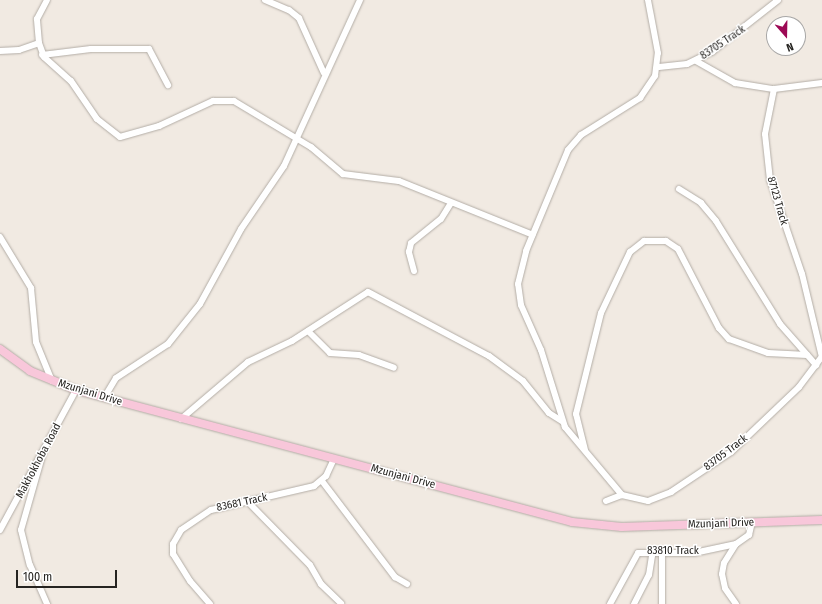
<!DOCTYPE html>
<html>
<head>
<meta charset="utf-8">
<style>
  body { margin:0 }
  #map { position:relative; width:822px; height:604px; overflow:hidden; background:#f1eae2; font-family:"Fira Sans Condensed",sans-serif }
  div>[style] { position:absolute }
  .roads { filter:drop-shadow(0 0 1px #b3ada6) drop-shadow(0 0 1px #b3ada6) }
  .minor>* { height:6px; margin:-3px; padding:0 3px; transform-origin:3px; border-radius:3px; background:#fff }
  .major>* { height:8px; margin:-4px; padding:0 4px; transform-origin:4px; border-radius:4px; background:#f8c7da }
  span { translate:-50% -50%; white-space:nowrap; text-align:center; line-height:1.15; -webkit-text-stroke:3px #fff; paint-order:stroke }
  .street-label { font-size:11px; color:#262421 }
  .north { position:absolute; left:766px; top:16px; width:40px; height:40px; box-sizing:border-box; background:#fff; border:1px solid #a8a7a6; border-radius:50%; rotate:160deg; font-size:11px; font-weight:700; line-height:16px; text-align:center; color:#262421 }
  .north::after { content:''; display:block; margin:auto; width:14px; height:18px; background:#9d0955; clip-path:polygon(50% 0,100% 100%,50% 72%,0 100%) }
  .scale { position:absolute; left:16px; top:570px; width:101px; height:18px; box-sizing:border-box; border:2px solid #262421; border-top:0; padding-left:5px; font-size:12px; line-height:14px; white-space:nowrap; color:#262421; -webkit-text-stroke:3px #fff; paint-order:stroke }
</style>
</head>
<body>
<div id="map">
  <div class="roads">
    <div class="minor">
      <i style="left:265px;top:0;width:26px;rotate:23deg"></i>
      <i style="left:289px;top:10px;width:13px;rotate:39deg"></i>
      <i style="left:299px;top:18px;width:60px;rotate:65.6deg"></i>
      <i style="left:39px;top:43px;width:15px;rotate:70deg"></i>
      <i style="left:44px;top:57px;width:36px;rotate:42deg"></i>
      <i style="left:71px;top:81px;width:46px;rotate:55.6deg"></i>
      <i style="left:97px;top:119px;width:29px;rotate:38deg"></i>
      <i style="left:120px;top:137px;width:41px;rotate:-15.8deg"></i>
      <i style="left:159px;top:126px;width:60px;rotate:-24.8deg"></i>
      <i style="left:213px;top:101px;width:21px"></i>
      <i style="left:234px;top:101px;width:90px;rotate:30.9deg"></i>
      <i style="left:311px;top:147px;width:42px;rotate:40.2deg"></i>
      <i style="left:343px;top:174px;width:56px;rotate:7.1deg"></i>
      <i style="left:399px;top:181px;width:144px;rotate:21.9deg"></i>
      <i style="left:0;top:51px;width:19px;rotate:-3deg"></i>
      <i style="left:19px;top:50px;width:21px;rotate:-19deg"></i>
      <i style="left:39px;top:43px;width:24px;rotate:-95deg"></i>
      <i style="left:37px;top:19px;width:21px;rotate:-62deg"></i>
      <i style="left:42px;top:55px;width:49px;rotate:-7deg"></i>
      <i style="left:91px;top:49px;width:58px"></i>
      <i style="left:149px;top:49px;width:41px;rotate:62.2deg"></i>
      <i style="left:696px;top:61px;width:45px;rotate:29.4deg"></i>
      <i style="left:735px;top:83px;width:39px;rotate:9deg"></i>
      <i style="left:659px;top:67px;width:28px;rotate:-6deg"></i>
      <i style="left:687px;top:64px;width:28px;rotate:-26deg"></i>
      <i style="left:712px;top:52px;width:84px;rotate:-38.2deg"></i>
      <i style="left:679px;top:189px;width:26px;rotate:32deg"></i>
      <i style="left:701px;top:203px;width:23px;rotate:50deg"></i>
      <i style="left:716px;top:221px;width:121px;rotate:58.1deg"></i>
      <i style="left:780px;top:324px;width:55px;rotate:48.7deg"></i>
      <i style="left:0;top:237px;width:60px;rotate:58.7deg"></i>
      <i style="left:31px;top:288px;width:54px;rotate:84.7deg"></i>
      <i style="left:36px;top:342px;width:42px;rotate:67.7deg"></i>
      <i style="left:414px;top:271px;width:20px;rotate:-105deg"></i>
      <i style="left:409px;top:252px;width:9px;rotate:-77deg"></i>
      <i style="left:411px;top:243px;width:38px;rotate:-39deg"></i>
      <i style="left:441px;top:219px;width:19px;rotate:-58deg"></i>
      <i style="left:308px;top:331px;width:31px;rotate:45deg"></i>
      <i style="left:330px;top:353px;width:29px;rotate:4deg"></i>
      <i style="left:359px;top:355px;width:37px;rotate:20deg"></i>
      <i style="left:104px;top:398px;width:23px;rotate:-59deg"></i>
      <i style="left:116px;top:378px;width:62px;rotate:-33.2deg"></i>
      <i style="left:168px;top:344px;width:51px;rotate:-51.3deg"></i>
      <i style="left:200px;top:304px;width:85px;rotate:-61.3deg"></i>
      <i style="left:241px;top:229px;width:76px;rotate:-55.7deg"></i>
      <i style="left:284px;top:166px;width:183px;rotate:-65.4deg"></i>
      <i style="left:181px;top:419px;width:88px;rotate:-40.4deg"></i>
      <i style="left:248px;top:362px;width:49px;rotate:-25.5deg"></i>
      <i style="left:292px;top:341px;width:90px;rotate:-32.8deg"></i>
      <i style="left:368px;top:292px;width:137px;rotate:27.9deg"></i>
      <i style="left:489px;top:356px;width:42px;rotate:36.3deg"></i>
      <i style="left:523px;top:381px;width:41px;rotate:50.9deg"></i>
      <i style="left:549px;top:413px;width:15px;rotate:32deg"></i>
      <i style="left:585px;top:450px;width:37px;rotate:-104deg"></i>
      <i style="left:576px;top:414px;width:104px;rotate:-76.1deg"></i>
      <i style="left:601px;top:313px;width:68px;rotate:-64.6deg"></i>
      <i style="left:630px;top:252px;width:18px;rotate:-38deg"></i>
      <i style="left:644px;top:241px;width:22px"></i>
      <i style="left:666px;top:241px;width:14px;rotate:34deg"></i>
      <i style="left:678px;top:249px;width:89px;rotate:62.6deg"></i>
      <i style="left:719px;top:328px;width:15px;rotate:48deg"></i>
      <i style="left:729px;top:339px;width:41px;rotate:19.7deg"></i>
      <i style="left:768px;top:353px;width:39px;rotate:3deg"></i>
      <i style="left:43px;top:453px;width:80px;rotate:105.9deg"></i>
      <i style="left:21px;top:530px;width:36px;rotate:76deg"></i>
      <i style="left:30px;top:565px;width:43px;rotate:66.4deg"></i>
      <i style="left:322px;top:481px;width:121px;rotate:52.8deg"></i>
      <i style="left:395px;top:577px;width:14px;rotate:30deg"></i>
      <i style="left:622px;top:495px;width:89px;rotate:-130deg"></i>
      <i style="left:565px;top:427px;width:81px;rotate:-107.3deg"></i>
      <i style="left:541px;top:350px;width:49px;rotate:-114deg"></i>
      <i style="left:521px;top:305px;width:21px;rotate:-98deg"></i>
      <i style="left:518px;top:284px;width:34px;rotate:-76deg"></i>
      <i style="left:526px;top:251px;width:109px;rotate:-67.4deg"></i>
      <i style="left:568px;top:150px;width:20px;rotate:-49deg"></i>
      <i style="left:581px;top:135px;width:70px;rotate:-32.1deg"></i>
      <i style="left:640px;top:98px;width:27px;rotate:-56deg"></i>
      <i style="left:655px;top:76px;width:23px;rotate:-83deg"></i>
      <i style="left:658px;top:53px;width:54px;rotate:-100.7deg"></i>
      <i style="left:606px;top:501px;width:17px;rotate:-21deg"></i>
      <i style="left:622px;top:495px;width:27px;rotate:13deg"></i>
      <i style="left:648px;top:501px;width:25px;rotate:-21deg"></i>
      <i style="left:671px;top:492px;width:72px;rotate:-33.7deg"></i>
      <i style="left:731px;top:452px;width:94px;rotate:-43.7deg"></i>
      <i style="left:799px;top:387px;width:38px;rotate:-53deg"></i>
      <i style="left:822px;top:357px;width:85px;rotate:-103.5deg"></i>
      <i style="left:802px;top:274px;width:99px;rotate:-108.8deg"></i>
      <i style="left:770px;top:180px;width:46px;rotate:-96.2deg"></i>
      <i style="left:765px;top:134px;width:46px;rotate:-78.7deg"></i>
      <i style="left:774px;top:89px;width:48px;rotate:-7.1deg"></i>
      <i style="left:249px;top:503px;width:87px;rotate:45.5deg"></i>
      <i style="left:310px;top:565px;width:22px;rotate:60deg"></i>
      <i style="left:321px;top:584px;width:28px;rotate:44deg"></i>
      <i style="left:0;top:530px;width:159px;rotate:-61.5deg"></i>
      <i style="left:210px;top:604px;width:30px;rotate:-131deg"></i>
      <i style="left:190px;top:581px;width:32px;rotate:-122deg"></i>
      <i style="left:173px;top:554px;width:10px;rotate:-90deg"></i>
      <i style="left:173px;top:544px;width:16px;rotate:-60deg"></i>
      <i style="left:181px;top:530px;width:36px;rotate:-34deg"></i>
      <i style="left:211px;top:510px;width:106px;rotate:-13.1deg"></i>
      <i style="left:314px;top:486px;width:16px;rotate:-40deg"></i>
      <i style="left:326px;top:476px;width:19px;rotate:-65deg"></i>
      <i style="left:610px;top:604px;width:58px;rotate:-61.2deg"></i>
      <i style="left:638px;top:553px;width:56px"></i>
      <i style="left:694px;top:553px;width:43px;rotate:-12.1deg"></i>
      <i style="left:736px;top:544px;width:16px;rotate:-35deg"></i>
      <i style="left:749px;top:535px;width:13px;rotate:-77deg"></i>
      <i style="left:634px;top:604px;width:33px;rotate:-63deg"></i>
      <i style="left:649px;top:575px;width:24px;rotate:-81deg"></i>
      <i style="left:662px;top:604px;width:52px;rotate:-90deg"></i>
      <i style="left:736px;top:604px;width:19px;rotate:-125deg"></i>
      <i style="left:725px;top:588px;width:14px;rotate:-102deg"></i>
      <i style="left:722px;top:574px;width:11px;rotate:-80deg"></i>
      <i style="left:724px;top:563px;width:22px;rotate:-58deg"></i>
    </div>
    <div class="major">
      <i style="left:0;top:349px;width:37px;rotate:36deg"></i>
      <i style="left:30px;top:371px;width:50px;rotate:22.4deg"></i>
      <i style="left:76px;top:390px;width:513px;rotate:14.9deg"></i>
      <i style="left:572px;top:522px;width:50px;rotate:5.7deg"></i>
      <i style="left:622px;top:527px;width:200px;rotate:-2deg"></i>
    </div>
  </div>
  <div class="street-label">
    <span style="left:723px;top:43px;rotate:-34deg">83705 Track</span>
    <span style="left:777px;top:201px;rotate:74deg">87123 Track</span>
    <span style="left:90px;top:393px;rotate:17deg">Mzunjani Drive</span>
    <span style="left:726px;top:453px;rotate:-37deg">83705 Track</span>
    <span style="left:39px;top:461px;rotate:-62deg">Makhokhoba Road</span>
    <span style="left:403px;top:477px;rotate:15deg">Mzunjani Drive</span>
    <span style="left:242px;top:503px;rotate:-12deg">83681 Track</span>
    <span style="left:721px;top:524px;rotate:-2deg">Mzunjani Drive</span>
    <span style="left:673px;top:551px">83810 Track</span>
  </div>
  <div class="north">N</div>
  <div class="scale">100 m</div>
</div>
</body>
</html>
